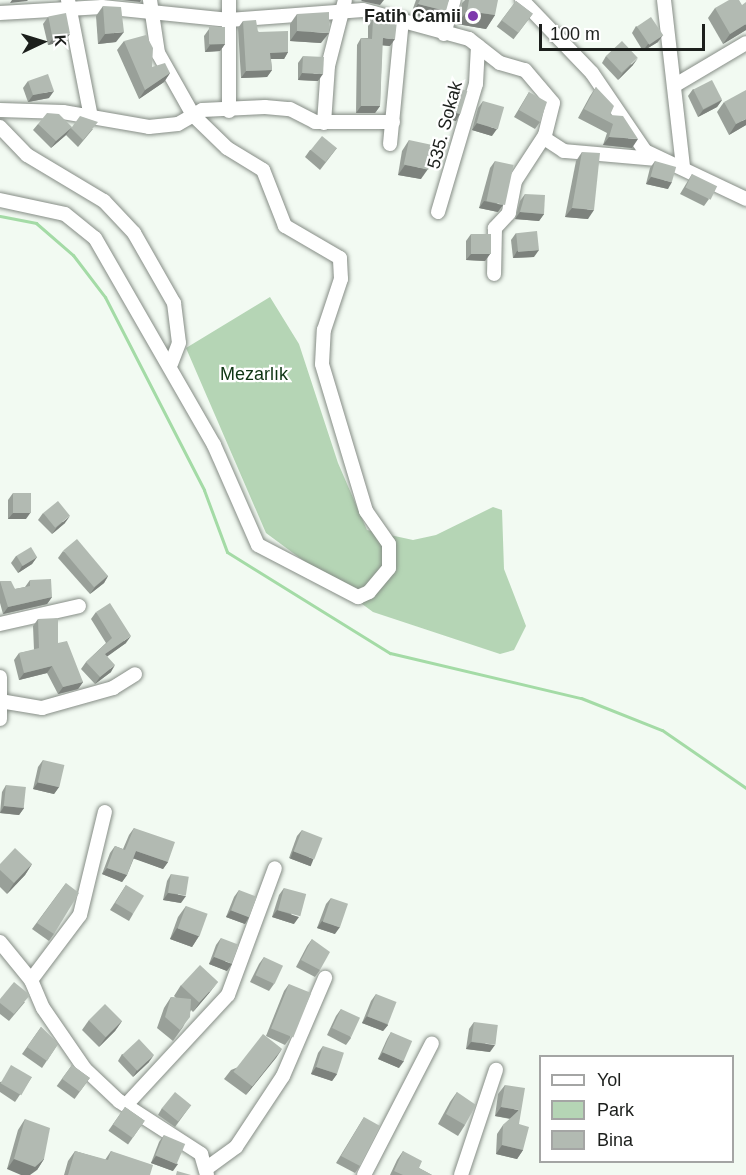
<!DOCTYPE html>
<html>
<head>
<meta charset="utf-8">
<style>
  body { margin:0 }
  #map { position:relative; width:746px; height:1175px; overflow:hidden; background:#f2faf2; font-family:Helvetica,sans-serif }
  div>[style] { position:absolute }
  .green>* { inset:0; background:#b5d5b5 }
  .stream>* { height:3px; margin:-1.5px; padding:0 1.5px; transform-origin:1.5px; border-radius:1.5px; background:#a4dba6 }
  .roads { filter:drop-shadow(0 0 2px #868d86) drop-shadow(0 0 2px #868d86) }
  .minor>* { height:14px; margin:-7px; padding:0 7px; transform-origin:7px; border-radius:7px; background:#fff }
  .wall>* { inset:0; background:#99a099; transform-origin:0 0 }
  .shaded-wall>* { inset:0; background:#7d827d; transform-origin:0 0 }
  .building>* { inset:0; background:#b2bab2; transform-origin:0 0 }
  .dots>* { width:16px; height:16px; translate:-50% -50%; box-sizing:border-box; border:3px solid #fff; border-radius:50% }
  span { translate:-50% -50%; white-space:nowrap; text-align:center; line-height:1.15; -webkit-text-stroke:4.5px #fff; paint-order:stroke }
  .poi-label { font-size:18px; color:#1c1f1c; font-weight:700 }
  .right { translate:-100% -50%; text-align:right }
  .street-label { font-size:18px; color:#1c1f1c }
  .park-label { font-size:18px; color:#0e3513 }
  .legend { position:absolute; left:539px; top:1055px; width:195px; height:108px; box-sizing:border-box; background:#fff; border:2px solid #a4a5a4; margin:0; padding:8px 10px; list-style:none; font-size:18px; color:#1c1f1c }
  .legend li { display:flex; align-items:center; gap:12px; height:30px }
  .legend b { width:30px; border:2px solid #a4a5a4 }
  .north { position:absolute; left:12px; top:12px; width:60px; height:60px; -webkit-text-stroke:4px #fff; paint-order:stroke; rotate:86deg; font-size:16px; font-weight:700; line-height:24px; text-align:center; color:#1c1f1c }
  .north::after { content:''; display:block; margin:auto; width:21px; height:27px; background:#1c1f1c; clip-path:polygon(50% 0,100% 100%,50% 72%,0 100%) }
  .scale { position:absolute; left:539px; top:24px; width:166px; height:27px; box-sizing:border-box; border:3px solid #1c1f1c; border-top:0; padding-left:8px; font-size:18px; line-height:21px; white-space:nowrap; color:#1c1f1c; -webkit-text-stroke:4px #fff; paint-order:stroke }
</style>
</head>
<body>
<div id="map">
  <div class="green">
    <i style="clip-path:polygon(270px 297px,299px 344px,338px 463px,367px 530px,413px 540px,436px 535px,493px 507px,502px 510px,504px 569px,526px 626px,514px 650px,500px 654px,373px 612px,266px 533px,186px 348px)"></i>
  </div>
  <div class="stream">
    <i style="left:0;top:216px;width:37px;rotate:11deg"></i>
    <i style="left:36px;top:223px;width:49px;rotate:40.9deg"></i>
    <i style="left:73px;top:255px;width:53px;rotate:52.7deg"></i>
    <i style="left:105px;top:297px;width:217px;rotate:62.8deg"></i>
    <i style="left:204px;top:490px;width:66px;rotate:69.6deg"></i>
    <i style="left:227px;top:552px;width:192px;rotate:31.8deg"></i>
    <i style="left:390px;top:653px;width:196px;rotate:13.3deg"></i>
    <i style="left:581px;top:698px;width:87px;rotate:21.6deg"></i>
    <i style="left:662px;top:730px;width:102px;rotate:34.6deg"></i>
  </div>
  <div class="roads">
    <div class="minor">
      <i style="left:68px;top:0;width:119px;rotate:78.9deg"></i>
      <i style="left:229px;top:0;width:111px;rotate:90deg"></i>
      <i style="left:522px;top:0;width:101px;rotate:46.2deg"></i>
      <i style="left:592px;top:73px;width:94px;rotate:55.8deg"></i>
      <i style="left:645px;top:151px;width:112px;rotate:25.4deg"></i>
      <i style="left:664px;top:0;width:169px;rotate:83.5deg"></i>
      <i style="left:0;top:13px;width:102px;rotate:-3.4deg"></i>
      <i style="left:102px;top:7px;width:128px;rotate:5.8deg"></i>
      <i style="left:229px;top:20px;width:134px;rotate:-4.3deg"></i>
      <i style="left:363px;top:10px;width:110px;rotate:15.3deg"></i>
      <i style="left:469px;top:39px;width:39px;rotate:38deg"></i>
      <i style="left:500px;top:63px;width:26px;rotate:16deg"></i>
      <i style="left:525px;top:70px;width:43px;rotate:49.7deg"></i>
      <i style="left:553px;top:103px;width:33px;rotate:104deg"></i>
      <i style="left:545px;top:135px;width:55px;rotate:123.1deg"></i>
      <i style="left:515px;top:181px;width:33px;rotate:101deg"></i>
      <i style="left:509px;top:213px;width:21px;rotate:133deg"></i>
      <i style="left:495px;top:228px;width:46px;rotate:91.2deg"></i>
      <i style="left:444px;top:34px;width:35px;rotate:-74deg"></i>
      <i style="left:677px;top:84px;width:80px;rotate:-30.7deg"></i>
      <i style="left:0;top:110px;width:63px;rotate:1.8deg"></i>
      <i style="left:63px;top:112px;width:87px;rotate:9.9deg"></i>
      <i style="left:149px;top:127px;width:29px;rotate:-6deg"></i>
      <i style="left:178px;top:124px;width:28px;rotate:-30deg"></i>
      <i style="left:202px;top:110px;width:63px;rotate:-2.7deg"></i>
      <i style="left:265px;top:107px;width:25px;rotate:5deg"></i>
      <i style="left:290px;top:109px;width:28px;rotate:27deg"></i>
      <i style="left:315px;top:122px;width:78px"></i>
      <i style="left:324px;top:123px;width:57px;rotate:-86deg"></i>
      <i style="left:328px;top:66px;width:68px;rotate:-75.6deg"></i>
      <i style="left:0;top:127px;width:39px;rotate:46deg"></i>
      <i style="left:27px;top:155px;width:90px;rotate:30.9deg"></i>
      <i style="left:104px;top:201px;width:44px;rotate:46.8deg"></i>
      <i style="left:134px;top:233px;width:81px;rotate:60.3deg"></i>
      <i style="left:174px;top:303px;width:40px;rotate:82.9deg"></i>
      <i style="left:179px;top:343px;width:22px;rotate:111deg"></i>
      <i style="left:544px;top:138px;width:24px;rotate:33deg"></i>
      <i style="left:564px;top:151px;width:92px;rotate:5deg"></i>
      <i style="left:390px;top:144px;width:125px;rotate:-84.5deg"></i>
      <i style="left:0;top:200px;width:66px;rotate:12.2deg"></i>
      <i style="left:65px;top:214px;width:38px;rotate:39deg"></i>
      <i style="left:95px;top:238px;width:239px;rotate:60.1deg"></i>
      <i style="left:214px;top:445px;width:109px;rotate:66.3deg"></i>
      <i style="left:258px;top:545px;width:113px;rotate:27.5deg"></i>
      <i style="left:358px;top:597px;width:12px;rotate:-24deg"></i>
      <i style="left:369px;top:592px;width:31px;rotate:-50deg"></i>
      <i style="left:389px;top:568px;width:24px;rotate:-90deg"></i>
      <i style="left:389px;top:544px;width:40px;rotate:-124.9deg"></i>
      <i style="left:366px;top:511px;width:153px;rotate:-106.7deg"></i>
      <i style="left:322px;top:364px;width:34px;rotate:-87deg"></i>
      <i style="left:324px;top:330px;width:54px;rotate:-71.6deg"></i>
      <i style="left:341px;top:279px;width:21px;rotate:-93deg"></i>
      <i style="left:340px;top:258px;width:64px;rotate:-149.8deg"></i>
      <i style="left:285px;top:226px;width:60px;rotate:-111.4deg"></i>
      <i style="left:263px;top:170px;width:42px;rotate:-148.6deg"></i>
      <i style="left:227px;top:148px;width:47px;rotate:-135.9deg"></i>
      <i style="left:193px;top:115px;width:71px;rotate:-119.4deg"></i>
      <i style="left:158px;top:53px;width:54px;rotate:-98.6deg"></i>
      <i style="left:438px;top:212px;width:134px;rotate:-73.5deg"></i>
      <i style="left:476px;top:84px;width:38px;rotate:-87deg"></i>
      <i style="left:0;top:624px;width:81px;rotate:-12.8deg"></i>
      <i style="left:0;top:677px;width:42px;rotate:90deg"></i>
      <i style="left:0;top:701px;width:43px;rotate:9.5deg"></i>
      <i style="left:42px;top:708px;width:74px;rotate:-15.7deg"></i>
      <i style="left:113px;top:688px;width:26px;rotate:-32deg"></i>
      <i style="left:0;top:942px;width:49px;rotate:50.8deg"></i>
      <i style="left:31px;top:980px;width:30px;rotate:67deg"></i>
      <i style="left:43px;top:1008px;width:74px;rotate:55.5deg"></i>
      <i style="left:85px;top:1069px;width:47px;rotate:43.3deg"></i>
      <i style="left:119px;top:1101px;width:98px;rotate:32.9deg"></i>
      <i style="left:201px;top:1154px;width:22px;rotate:74deg"></i>
      <i style="left:31px;top:980px;width:81px;rotate:-53deg"></i>
      <i style="left:80px;top:915px;width:106px;rotate:-76.4deg"></i>
      <i style="left:126px;top:1105px;width:150px;rotate:-47.2deg"></i>
      <i style="left:228px;top:995px;width:135px;rotate:-69.7deg"></i>
      <i style="left:207px;top:1168px;width:36px;rotate:-36deg"></i>
      <i style="left:236px;top:1147px;width:85px;rotate:-56.5deg"></i>
      <i style="left:283px;top:1076px;width:107px;rotate:-66.8deg"></i>
      <i style="left:364px;top:1175px;width:148px;rotate:-62.7deg"></i>
      <i style="left:461px;top:1175px;width:111px;rotate:-71.6deg"></i>
    </div>
  </div>
  <div class="wall">
    <i style="clip-path:polygon(416px 0,449px 0,438px 21px,411px 14px)"></i>
    <i style="clip-path:polygon(465px 0,469px 0,495px 15px,486px 29px,457px 24px,462px 3px)"></i>
    <i style="left:516px;top:1px;width:21px;height:32px;rotate:37deg"></i>
    <i style="clip-path:polygon(742px 5px,746px 30px,723px 44px,708px 18px,715px 8px)"></i>
    <i style="clip-path:polygon(103px 6px,116px 42px,98px 44px,96px 16px)"></i>
    <i style="clip-path:polygon(297px 14px,321px 43px,290px 41px,290px 24px)"></i>
    <i style="clip-path:polygon(48px 17px,65px 41px,48px 45px,43px 24px)"></i>
    <i style="clip-path:polygon(373px 19px,390px 46px,382px 45px,380px 106px,375px 113px,356px 113px,357px 45px,361px 38px,368px 38px,368px 26px)"></i>
    <i style="clip-path:polygon(243px 21px,288px 52px,284px 59px,271px 59px,272px 70px,267px 77px,241px 78px,238px 28px)"></i>
    <i style="clip-path:polygon(636px 26px,658px 42px,643px 51px,632px 33px)"></i>
    <i style="clip-path:polygon(209px 29px,225px 44px,220px 51px,205px 52px,204px 36px)"></i>
    <i style="clip-path:polygon(124px 41px,152px 67px,170px 73px,164px 82px,139px 99px,117px 50px)"></i>
    <i style="clip-path:polygon(303px 56px,318px 81px,298px 80px,298px 63px)"></i>
    <i style="clip-path:polygon(606px 56px,633px 65px,618px 80px,602px 63px)"></i>
    <i style="clip-path:polygon(28px 81px,49px 98px,28px 102px,23px 88px)"></i>
    <i style="clip-path:polygon(454px 87px,456px 121px,442px 117px,449px 94px)"></i>
    <i style="clip-path:polygon(596px 87px,610px 115px,632px 148px,603px 145px,607px 133px,578px 118px,590px 96px)"></i>
    <i style="clip-path:polygon(693px 89px,722px 100px,717px 107px,698px 117px,688px 96px)"></i>
    <i style="clip-path:polygon(529px 92px,540px 122px,535px 129px,514px 117px)"></i>
    <i style="clip-path:polygon(483px 101px,492px 136px,472px 130px,478px 108px)"></i>
    <i style="clip-path:polygon(724px 102px,746px 125px,729px 135px,717px 112px)"></i>
    <i style="clip-path:polygon(38px 124px,72px 127px,93px 129px,78px 147px,66px 135px,51px 148px,33px 130px)"></i>
    <i style="clip-path:polygon(409px 140px,421px 179px,398px 175px,402px 151px)"></i>
    <i style="clip-path:polygon(337px 148px,320px 170px,305px 157px,310px 150px)"></i>
    <i style="clip-path:polygon(582px 152px,588px 219px,565px 217px,576px 161px)"></i>
    <i style="clip-path:polygon(495px 161px,498px 212px,479px 208px,490px 168px)"></i>
    <i style="clip-path:polygon(655px 161px,668px 189px,646px 184px,650px 168px)"></i>
    <i style="clip-path:polygon(692px 174px,709px 199px,704px 206px,680px 194px)"></i>
    <i style="clip-path:polygon(525px 194px,544px 214px,539px 221px,515px 219px,520px 201px)"></i>
    <i style="clip-path:polygon(516px 233px,534px 257px,513px 258px,511px 240px)"></i>
    <i style="clip-path:polygon(471px 234px,490px 254px,485px 261px,466px 260px,466px 241px)"></i>
    <i style="clip-path:polygon(13px 493px,26px 519px,8px 519px,8px 500px)"></i>
    <i style="clip-path:polygon(43px 513px,65px 523px,52px 534px,38px 520px)"></i>
    <i style="clip-path:polygon(63px 551px,108px 576px,104px 583px,90px 594px,58px 558px)"></i>
    <i style="clip-path:polygon(16px 556px,37px 557px,32px 564px,18px 573px,11px 563px)"></i>
    <i style="clip-path:polygon(30px 580px,52px 597px,47px 604px,3px 614px,0 603px,0 581px,15px 589px,25px 587px)"></i>
    <i style="clip-path:polygon(96px 612px,126px 643px,107px 656px,111px 672px,95px 684px,81px 669px,86px 662px,106px 643px,91px 619px)"></i>
    <i style="clip-path:polygon(38px 619px,58px 643px,83px 682px,78px 689px,58px 694px,47px 673px,19px 680px,14px 660px,19px 653px,34px 650px,33px 626px)"></i>
    <i style="clip-path:polygon(43px 760px,59px 787px,54px 794px,33px 789px,38px 767px)"></i>
    <i style="clip-path:polygon(6px 785px,24px 808px,19px 815px,0 813px,2px 792px)"></i>
    <i style="clip-path:polygon(134px 828px,168px 862px,163px 869px,134px 858px,127px 875px,122px 882px,102px 874px,110px 853px,115px 846px,123px 849px,129px 835px)"></i>
    <i style="clip-path:polygon(302px 830px,310px 866px,289px 858px,297px 836px)"></i>
    <i style="clip-path:polygon(0 864px,32px 864px,25px 875px,7px 894px,0 887px)"></i>
    <i style="clip-path:polygon(171px 874px,181px 903px,163px 900px,167px 881px)"></i>
    <i style="clip-path:polygon(66px 883px,54px 934px,49px 941px,32px 929px)"></i>
    <i style="clip-path:polygon(126px 885px,133px 914px,129px 921px,110px 910px)"></i>
    <i style="clip-path:polygon(284px 888px,294px 924px,272px 917px,279px 895px)"></i>
    <i style="clip-path:polygon(239px 890px,249px 917px,245px 924px,226px 917px,234px 897px)"></i>
    <i style="clip-path:polygon(331px 898px,335px 934px,317px 928px,326px 904px)"></i>
    <i style="clip-path:polygon(186px 906px,199px 936px,192px 947px,170px 939px,178px 917px)"></i>
    <i style="clip-path:polygon(221px 938px,227px 971px,209px 964px,216px 945px)"></i>
    <i style="clip-path:polygon(312px 939px,320px 970px,315px 977px,296px 967px,307px 946px)"></i>
    <i style="clip-path:polygon(264px 957px,274px 984px,269px 991px,250px 982px,259px 964px)"></i>
    <i style="clip-path:polygon(289px 984px,290px 1038px,285px 1045px,266px 1036px,284px 991px)"></i>
    <i style="clip-path:polygon(181px 985px,210px 992px,193px 1012px,191px 1010px,183px 1027px,173px 1041px,157px 1028px,164px 1008px,171px 997px,176px 998px,174px 996px)"></i>
    <i style="clip-path:polygon(376px 994px,388px 1025px,383px 1031px,362px 1023px,371px 1001px)"></i>
    <i style="clip-path:polygon(0 999px,25px 1002px,9px 1021px,0 1014px)"></i>
    <i style="clip-path:polygon(341px 1009px,351px 1038px,346px 1045px,327px 1035px,336px 1016px)"></i>
    <i style="clip-path:polygon(89px 1020px,122px 1021px,115px 1031px,99px 1047px,82px 1030px)"></i>
    <i style="clip-path:polygon(474px 1022px,490px 1052px,466px 1049px,469px 1029px)"></i>
    <i style="clip-path:polygon(41px 1027px,58px 1044px,42px 1068px,22px 1054px)"></i>
    <i style="clip-path:polygon(391px 1032px,399px 1068px,378px 1059px,387px 1039px)"></i>
    <i style="clip-path:polygon(323px 1046px,337px 1074px,332px 1081px,311px 1074px,318px 1053px)"></i>
    <i style="clip-path:polygon(282px 1049px,246px 1095px,224px 1079px,231px 1070px)"></i>
    <i style="clip-path:polygon(122px 1054px,149px 1062px,133px 1077px,118px 1061px)"></i>
    <i style="left:72px;top:1065px;width:22px;height:26px;rotate:36deg"></i>
    <i style="clip-path:polygon(32px 1077px,15px 1102px,0 1092px,0 1082px)"></i>
    <i style="clip-path:polygon(505px 1085px,519px 1124px,523px 1150px,517px 1159px,496px 1154px,497px 1134px,503px 1125px,510px 1119px,495px 1116px,498px 1094px)"></i>
    <i style="clip-path:polygon(457px 1092px,465px 1125px,458px 1136px,438px 1124px,450px 1102px)"></i>
    <i style="clip-path:polygon(191px 1105px,175px 1127px,158px 1115px,162px 1108px)"></i>
    <i style="left:125px;top:1107px;width:24px;height:29px;rotate:35deg"></i>
    <i style="clip-path:polygon(364px 1117px,360px 1166px,355px 1173px,336px 1163px)"></i>
    <i style="clip-path:polygon(25px 1119px,44px 1159px,37px 1170px,7px 1169px,18px 1130px)"></i>
    <i style="clip-path:polygon(164px 1135px,173px 1171px,151px 1163px,159px 1142px)"></i>
    <i style="clip-path:polygon(75px 1151px,105px 1160px,111px 1151px,150px 1175px,64px 1175px,68px 1161px)"></i>
    <i style="clip-path:polygon(403px 1151px,419px 1168px,432px 1175px,390px 1175px,397px 1160px)"></i>
  </div>
  <div class="shaded-wall">
    <i style="clip-path:polygon(12px 0,28px 0,27px 1px,10px 3px)"></i>
    <i style="clip-path:polygon(122px 0,141px 0,140px 2px)"></i>
    <i style="clip-path:polygon(362px 0,384px 0,380px 5px,361px 1px)"></i>
    <i style="clip-path:polygon(418px 4px,446px 11px,438px 21px,411px 14px)"></i>
    <i style="clip-path:polygon(467px 11px,495px 15px,486px 29px,457px 24px)"></i>
    <i style="clip-path:polygon(746px 24px,746px 30px,723px 44px,730px 34px)"></i>
    <i style="clip-path:polygon(297px 31px,329px 33px,321px 43px,290px 41px)"></i>
    <i style="clip-path:polygon(124px 32px,116px 42px,98px 44px,105px 34px)"></i>
    <i style="clip-path:polygon(70px 34px,65px 41px,48px 45px,53px 38px)"></i>
    <i style="clip-path:polygon(663px 35px,658px 42px,643px 51px,648px 44px)"></i>
    <i style="clip-path:polygon(383px 38px,395px 39px,390px 46px,378px 45px)"></i>
    <i style="clip-path:polygon(225px 44px,220px 51px,205px 52px,210px 45px)"></i>
    <i style="clip-path:polygon(288px 52px,284px 59px,265px 59px,270px 53px)"></i>
    <i style="clip-path:polygon(638px 58px,633px 65px,618px 80px,623px 73px)"></i>
    <i style="clip-path:polygon(272px 70px,267px 77px,241px 78px,246px 71px)"></i>
    <i style="clip-path:polygon(170px 73px,164px 82px,139px 99px,145px 90px)"></i>
    <i style="clip-path:polygon(302px 73px,323px 74px,318px 81px,298px 80px)"></i>
    <i style="clip-path:polygon(54px 91px,49px 98px,28px 102px,33px 95px)"></i>
    <i style="clip-path:polygon(722px 100px,717px 107px,698px 117px,703px 110px)"></i>
    <i style="clip-path:polygon(361px 106px,380px 106px,375px 113px,356px 113px)"></i>
    <i style="clip-path:polygon(447px 110px,460px 114px,456px 121px,442px 117px)"></i>
    <i style="clip-path:polygon(746px 119px,746px 125px,729px 135px,736px 124px)"></i>
    <i style="clip-path:polygon(477px 123px,497px 129px,492px 136px,472px 130px)"></i>
    <i style="clip-path:polygon(71px 128px,66px 135px,51px 148px,56px 141px)"></i>
    <i style="clip-path:polygon(609px 137px,638px 139px,632px 148px,603px 145px)"></i>
    <i style="clip-path:polygon(405px 165px,428px 169px,421px 179px,398px 175px)"></i>
    <i style="clip-path:polygon(651px 177px,672px 182px,668px 189px,646px 184px)"></i>
    <i style="clip-path:polygon(484px 201px,503px 205px,498px 212px,479px 208px)"></i>
    <i style="clip-path:polygon(572px 208px,594px 210px,588px 219px,565px 217px)"></i>
    <i style="clip-path:polygon(520px 212px,544px 214px,539px 221px,515px 219px)"></i>
    <i style="clip-path:polygon(539px 250px,534px 257px,513px 258px,517px 251px)"></i>
    <i style="clip-path:polygon(471px 254px,490px 254px,485px 261px,466px 260px)"></i>
    <i style="clip-path:polygon(31px 512px,26px 519px,8px 519px,13px 513px)"></i>
    <i style="clip-path:polygon(70px 516px,65px 523px,52px 534px,57px 527px)"></i>
    <i style="clip-path:polygon(37px 557px,32px 564px,18px 573px,22px 566px)"></i>
    <i style="clip-path:polygon(108px 576px,104px 583px,90px 594px,95px 587px)"></i>
    <i style="clip-path:polygon(52px 597px,47px 604px,3px 614px,8px 607px)"></i>
    <i style="clip-path:polygon(131px 636px,126px 643px,101px 661px,105px 654px)"></i>
    <i style="clip-path:polygon(115px 665px,111px 672px,95px 684px,100px 677px)"></i>
    <i style="clip-path:polygon(52px 666px,47px 673px,19px 680px,24px 673px)"></i>
    <i style="clip-path:polygon(83px 682px,78px 689px,58px 694px,63px 687px)"></i>
    <i style="clip-path:polygon(38px 782px,59px 787px,54px 794px,33px 789px)"></i>
    <i style="clip-path:polygon(4px 806px,24px 808px,19px 815px,0 813px)"></i>
    <i style="clip-path:polygon(136px 851px,168px 862px,163px 869px,132px 858px)"></i>
    <i style="left:293px;top:851px;width:22px;height:8px;rotate:21deg"></i>
    <i style="clip-path:polygon(32px 864px,25px 875px,7px 894px,14px 883px)"></i>
    <i style="clip-path:polygon(107px 868px,127px 875px,122px 882px,102px 874px)"></i>
    <i style="clip-path:polygon(168px 893px,186px 896px,181px 903px,163px 900px)"></i>
    <i style="clip-path:polygon(231px 910px,249px 917px,245px 924px,226px 917px)"></i>
    <i style="clip-path:polygon(277px 910px,299px 917px,294px 924px,272px 917px)"></i>
    <i style="clip-path:polygon(322px 921px,340px 927px,335px 934px,317px 928px)"></i>
    <i style="clip-path:polygon(177px 928px,199px 936px,192px 947px,170px 939px)"></i>
    <i style="clip-path:polygon(214px 957px,232px 964px,227px 971px,209px 964px)"></i>
    <i style="clip-path:polygon(218px 982px,210px 992px,193px 1012px,200px 1002px)"></i>
    <i style="clip-path:polygon(367px 1016px,388px 1025px,383px 1031px,362px 1023px)"></i>
    <i style="clip-path:polygon(122px 1021px,115px 1031px,99px 1047px,106px 1037px)"></i>
    <i style="clip-path:polygon(471px 1042px,495px 1045px,490px 1052px,466px 1049px)"></i>
    <i style="clip-path:polygon(282px 1049px,276px 1058px,246px 1095px,252px 1086px)"></i>
    <i style="clip-path:polygon(383px 1052px,404px 1061px,399px 1068px,378px 1059px)"></i>
    <i style="clip-path:polygon(154px 1055px,149px 1062px,133px 1077px,137px 1070px)"></i>
    <i style="clip-path:polygon(316px 1067px,337px 1074px,332px 1081px,311px 1074px)"></i>
    <i style="clip-path:polygon(501px 1107px,519px 1110px,513px 1119px,495px 1116px)"></i>
    <i style="clip-path:polygon(502px 1145px,523px 1150px,517px 1159px,496px 1154px)"></i>
    <i style="clip-path:polygon(156px 1156px,178px 1164px,173px 1171px,151px 1163px)"></i>
    <i style="clip-path:polygon(14px 1159px,44px 1159px,37px 1170px,30px 1175px,21px 1175px,7px 1169px)"></i>
  </div>
  <div class="building">
    <i style="clip-path:polygon(420px 0,449px 0,446px 11px,418px 4px)"></i>
    <i style="clip-path:polygon(469px 0,498px 0,495px 15px,467px 11px)"></i>
    <i style="clip-path:polygon(729px 0,739px 0,742px 5px,746px 2px,746px 24px,730px 34px,715px 8px)"></i>
    <i style="left:516px;top:1px;width:21px;height:24px;rotate:37deg"></i>
    <i style="clip-path:polygon(103px 6px,121px 7px,124px 32px,105px 34px)"></i>
    <i style="clip-path:polygon(329px 12px,329px 33px,297px 31px,297px 14px)"></i>
    <i style="left:66px;top:13px;width:21px;height:18px;rotate:79deg"></i>
    <i style="left:651px;top:17px;width:22px;height:17px;rotate:56deg"></i>
    <i style="clip-path:polygon(373px 19px,397px 21px,395px 39px,383px 38px,380px 106px,361px 106px,361px 38px,372px 39px)"></i>
    <i style="clip-path:polygon(256px 20px,258px 32px,288px 31px,288px 52px,270px 53px,272px 70px,246px 71px,243px 21px)"></i>
    <i style="left:225px;top:27px;width:17px;height:16px;rotate:90deg"></i>
    <i style="clip-path:polygon(146px 35px,153px 48px,152px 67px,165px 63px,170px 73px,145px 90px,124px 41px)"></i>
    <i style="left:622px;top:41px;width:23px;height:22px;rotate:47deg"></i>
    <i style="left:303px;top:56px;width:21px;height:17px;rotate:3deg"></i>
    <i style="clip-path:polygon(48px 74px,54px 91px,33px 95px,28px 81px)"></i>
    <i style="left:712px;top:80px;width:22px;height:21px;rotate:63deg"></i>
    <i style="left:454px;top:87px;width:14px;height:24px;rotate:17deg"></i>
    <i style="clip-path:polygon(596px 87px,614px 106px,610px 115px,623px 116px,638px 139px,609px 137px,613px 124px,584px 109px)"></i>
    <i style="clip-path:polygon(746px 90px,746px 119px,736px 124px,724px 102px)"></i>
    <i style="clip-path:polygon(529px 92px,547px 102px,540px 122px,519px 110px)"></i>
    <i style="left:483px;top:101px;width:22px;height:23px;rotate:16deg"></i>
    <i style="clip-path:polygon(47px 113px,59px 114px,72px 127px,80px 116px,98px 122px,83px 140px,71px 128px,56px 141px,38px 124px)"></i>
    <i style="left:322px;top:136px;width:19px;height:18px;rotate:39deg"></i>
    <i style="left:409px;top:140px;width:25px;height:25px;rotate:12deg"></i>
    <i style="clip-path:polygon(582px 152px,600px 153px,594px 210px,572px 208px)"></i>
    <i style="left:495px;top:161px;width:19px;height:41px;rotate:12deg"></i>
    <i style="left:655px;top:161px;width:22px;height:16px;rotate:16deg"></i>
    <i style="left:692px;top:174px;width:28px;height:15px;rotate:26deg"></i>
    <i style="clip-path:polygon(525px 194px,545px 195px,544px 214px,520px 212px)"></i>
    <i style="left:537px;top:231px;width:19px;height:21px;rotate:84deg"></i>
    <i style="left:471px;top:234px;width:20px;height:20px"></i>
    <i style="left:13px;top:493px;width:18px;height:20px"></i>
    <i style="left:58px;top:501px;width:19px;height:19px;rotate:51deg"></i>
    <i style="left:77px;top:539px;width:48px;height:18px;rotate:50deg"></i>
    <i style="left:31px;top:547px;width:12px;height:17px;rotate:59deg"></i>
    <i style="clip-path:polygon(51px 579px,52px 597px,8px 607px,0 581px,11px 581px,15px 589px,30px 586px,30px 580px)"></i>
    <i style="clip-path:polygon(110px 603px,131px 636px,105px 654px,115px 665px,100px 677px,86px 662px,112px 638px,96px 612px)"></i>
    <i style="clip-path:polygon(58px 618px,58px 643px,67px 641px,83px 682px,63px 687px,52px 666px,24px 673px,19px 653px,39px 648px,38px 619px)"></i>
    <i style="left:43px;top:760px;width:22px;height:23px;rotate:13deg"></i>
    <i style="left:6px;top:785px;width:20px;height:21px;rotate:6deg"></i>
    <i style="clip-path:polygon(134px 828px,175px 842px,168px 862px,136px 851px,127px 875px,107px 868px,115px 846px,125px 850px)"></i>
    <i style="left:302px;top:830px;width:22px;height:23px;rotate:21deg"></i>
    <i style="clip-path:polygon(15px 848px,32px 864px,14px 883px,0 870px,0 864px)"></i>
    <i style="left:171px;top:874px;width:18px;height:19px;rotate:9deg"></i>
    <i style="clip-path:polygon(66px 883px,79px 893px,54px 934px,37px 923px)"></i>
    <i style="left:126px;top:885px;width:21px;height:21px;rotate:31deg"></i>
    <i style="left:284px;top:888px;width:23px;height:23px;rotate:15deg"></i>
    <i style="left:239px;top:890px;width:19px;height:22px;rotate:21deg"></i>
    <i style="left:331px;top:898px;width:18px;height:25px;rotate:19deg"></i>
    <i style="left:186px;top:906px;width:23px;height:24px;rotate:20deg"></i>
    <i style="left:221px;top:938px;width:19px;height:20px;rotate:21deg"></i>
    <i style="clip-path:polygon(312px 939px,330px 952px,320px 970px,301px 960px)"></i>
    <i style="left:264px;top:957px;width:21px;height:20px;rotate:25deg"></i>
    <i style="left:200px;top:965px;width:25px;height:28px;rotate:43deg"></i>
    <i style="clip-path:polygon(14px 982px,30px 995px,14px 1014px,0 1003px,0 999px)"></i>
    <i style="left:289px;top:984px;width:24px;height:48px;rotate:22deg"></i>
    <i style="left:376px;top:994px;width:22px;height:24px;rotate:21deg"></i>
    <i style="clip-path:polygon(171px 997px,191px 999px,190px 1017px,180px 1030px,165px 1017px)"></i>
    <i style="left:105px;top:1004px;width:24px;height:23px;rotate:45deg"></i>
    <i style="left:341px;top:1009px;width:21px;height:21px;rotate:25deg"></i>
    <i style="left:474px;top:1022px;width:24px;height:20px;rotate:7deg"></i>
    <i style="clip-path:polygon(41px 1027px,58px 1044px,47px 1061px,27px 1047px)"></i>
    <i style="left:391px;top:1032px;width:23px;height:22px;rotate:23deg"></i>
    <i style="left:263px;top:1034px;width:24px;height:48px;rotate:38deg"></i>
    <i style="left:139px;top:1039px;width:22px;height:23px;rotate:47deg"></i>
    <i style="left:323px;top:1046px;width:22px;height:22px;rotate:18deg"></i>
    <i style="left:11px;top:1065px;width:24px;height:21px;rotate:30deg"></i>
    <i style="left:72px;top:1065px;width:22px;height:17px;rotate:36deg"></i>
    <i style="clip-path:polygon(505px 1085px,525px 1088px,519px 1124px,529px 1127px,523px 1150px,502px 1145px,503px 1125px,519px 1110px,501px 1107px)"></i>
    <i style="left:175px;top:1092px;width:21px;height:21px;rotate:39deg"></i>
    <i style="clip-path:polygon(457px 1092px,476px 1105px,465px 1125px,446px 1114px)"></i>
    <i style="left:125px;top:1107px;width:24px;height:21px;rotate:35deg"></i>
    <i style="clip-path:polygon(364px 1117px,380px 1126px,360px 1166px,341px 1156px)"></i>
    <i style="clip-path:polygon(25px 1119px,50px 1128px,44px 1159px,35px 1167px,14px 1159px)"></i>
    <i style="left:164px;top:1135px;width:23px;height:22px;rotate:23deg"></i>
    <i style="clip-path:polygon(75px 1151px,108px 1160px,111px 1151px,153px 1165px,150px 1175px,68px 1175px)"></i>
    <i style="clip-path:polygon(403px 1151px,422px 1161px,419px 1168px,432px 1175px,403px 1175px,394px 1171px)"></i>
    <i style="clip-path:polygon(177px 1171px,191px 1175px,176px 1175px)"></i>
  </div>
  <div class="dots">
    <i style="left:473px;top:16px;background:#7e3aad"></i>
  </div>
  <div class="poi-label">
    <span class="right" style="left:461px;top:16px">Fatih Camii</span>
  </div>
  <div class="street-label">
    <span style="left:445px;top:125px;rotate:-75deg">535. Sokak</span>
  </div>
  <div class="park-label">
    <span style="left:254px;top:374px">Mezarlık</span>
  </div>
  <ul class="legend">
  <li><b style="height:8px;background:#fff"></b>Yol</li>
  <li><b style="height:16px;background:#b5d5b5"></b>Park</li>
  <li><b style="height:16px;background:#b2bab2"></b>Bina</li>
  </ul>
  <div class="north">K</div>
  <div class="scale">100 m</div>
</div>
</body>
</html>
